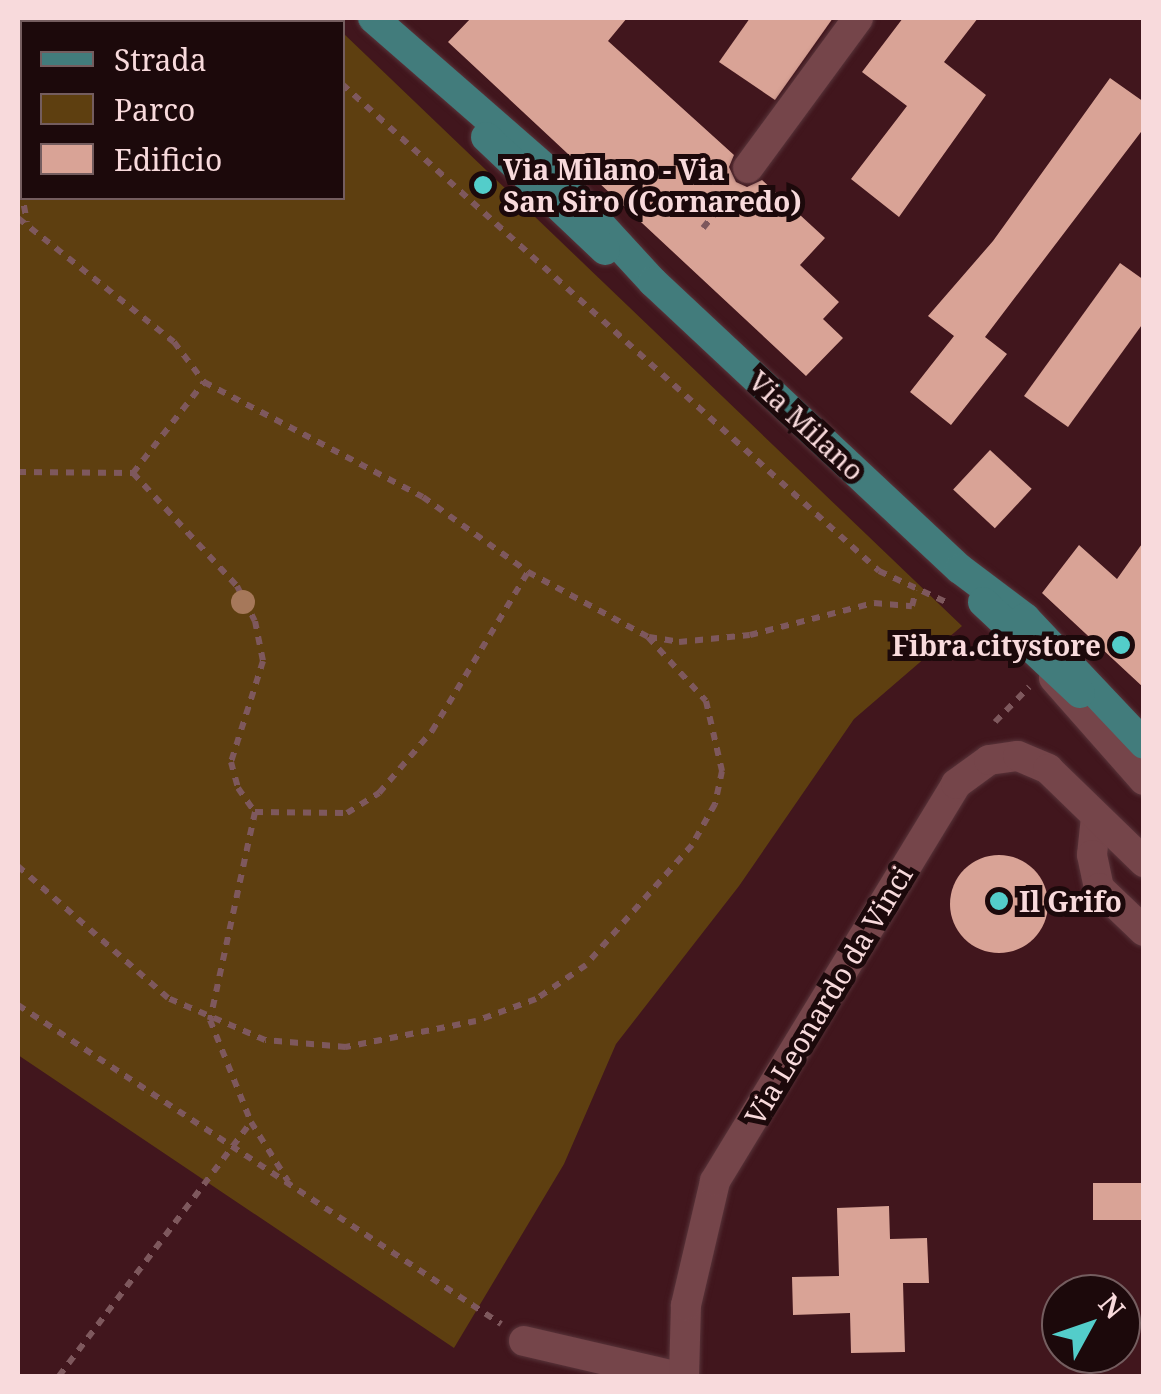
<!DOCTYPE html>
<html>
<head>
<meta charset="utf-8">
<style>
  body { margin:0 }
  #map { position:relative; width:1161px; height:1394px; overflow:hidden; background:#41161d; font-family:"Noto Serif",serif }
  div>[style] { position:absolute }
  .green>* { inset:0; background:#5e3f10 }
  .building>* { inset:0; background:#d9a396; transform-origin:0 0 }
  .round { border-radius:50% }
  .path>* { height:6px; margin-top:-3px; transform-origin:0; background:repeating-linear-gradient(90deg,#7e585d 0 8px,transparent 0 16px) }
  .roads { filter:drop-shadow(0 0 2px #58343a) drop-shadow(0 0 2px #58343a) }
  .minor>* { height:30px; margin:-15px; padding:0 15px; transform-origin:15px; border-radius:15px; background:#75454a }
  .major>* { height:30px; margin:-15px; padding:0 15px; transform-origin:15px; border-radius:15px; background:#427c7c }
  .trees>* { width:24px; height:24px; margin:-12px; border-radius:50%; background:#a6785a }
  .dots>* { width:28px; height:28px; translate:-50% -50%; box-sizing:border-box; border:5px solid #1c090b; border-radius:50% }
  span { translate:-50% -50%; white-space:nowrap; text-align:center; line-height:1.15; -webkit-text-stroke:10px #1c090b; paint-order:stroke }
  .poi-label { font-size:28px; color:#f8dadc; font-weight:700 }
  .left { translate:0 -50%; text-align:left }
  .right { translate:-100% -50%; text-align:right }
  .street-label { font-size:28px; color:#f8dadc }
  .frame { position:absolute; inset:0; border:20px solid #f8dadc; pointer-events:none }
  .legend { position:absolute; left:20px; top:20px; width:325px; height:180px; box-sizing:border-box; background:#1c090b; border:2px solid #745d5f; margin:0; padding:12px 18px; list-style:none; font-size:30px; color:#f8dadc }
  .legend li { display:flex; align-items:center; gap:20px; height:50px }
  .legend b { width:50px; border:2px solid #745d5f }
  .north { position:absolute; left:1041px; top:1274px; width:100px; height:100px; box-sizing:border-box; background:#1c090b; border:2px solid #745d5f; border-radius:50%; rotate:50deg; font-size:28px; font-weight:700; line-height:40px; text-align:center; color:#f8dadc }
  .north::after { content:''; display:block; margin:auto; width:35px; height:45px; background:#53cdca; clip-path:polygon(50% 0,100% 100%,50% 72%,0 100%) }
</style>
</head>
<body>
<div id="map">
  <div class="green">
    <i style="clip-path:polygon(18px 18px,326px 18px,332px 22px,22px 22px,22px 198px,342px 198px,343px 33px,962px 626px,854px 719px,739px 886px,616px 1044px,564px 1164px,454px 1348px,18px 1055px)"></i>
  </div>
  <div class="building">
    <i style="clip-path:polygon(471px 18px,627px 18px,608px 41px,734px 155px,729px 167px,736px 182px,747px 187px,762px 180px,825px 238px,800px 265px,839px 302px,823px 319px,843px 338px,806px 376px,448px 42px)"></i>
    <i style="clip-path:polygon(750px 18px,833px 18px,775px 100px,719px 62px)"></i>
    <i style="clip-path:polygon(903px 18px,978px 18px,944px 62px,986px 95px,899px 217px,851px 179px,907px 106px,862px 72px)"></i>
    <i style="clip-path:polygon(1110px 78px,1144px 102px,1144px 128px,985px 337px,1007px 354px,951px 425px,910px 392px,954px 336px,928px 316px,993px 241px)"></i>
    <i style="clip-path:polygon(1120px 263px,1144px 280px,1144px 322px,1068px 427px,1024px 396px)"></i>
    <i style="left:990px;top:450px;width:57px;height:54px;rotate:43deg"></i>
    <i style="clip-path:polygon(1144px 541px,1144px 688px,1042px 593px,1079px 545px,1117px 579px)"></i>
    <i class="round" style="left:950px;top:855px;width:98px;height:98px"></i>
    <i style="left:1144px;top:1183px;width:37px;height:51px;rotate:90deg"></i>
    <i style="clip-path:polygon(889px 1206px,890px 1239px,927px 1238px,929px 1283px,903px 1283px,905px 1352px,851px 1353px,850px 1313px,793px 1315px,792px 1277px,839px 1276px,837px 1208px)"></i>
  </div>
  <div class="path">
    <i style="left:274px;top:18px;width:6px;rotate:39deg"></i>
    <i style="left:342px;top:84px;width:725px;rotate:42.2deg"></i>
    <i style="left:879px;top:571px;width:78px;rotate:24.9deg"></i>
    <i style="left:18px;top:174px;width:49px;rotate:79.4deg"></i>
    <i style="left:18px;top:218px;width:199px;rotate:38.5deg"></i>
    <i style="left:174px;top:342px;width:50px;rotate:53.1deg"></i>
    <i style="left:204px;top:382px;width:247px;rotate:27.7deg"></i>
    <i style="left:423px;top:497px;width:129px;rotate:35.5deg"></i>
    <i style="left:528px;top:572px;width:136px;rotate:28.4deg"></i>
    <i style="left:648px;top:637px;width:86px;rotate:47.8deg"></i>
    <i style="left:706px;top:701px;width:72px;rotate:77.1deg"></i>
    <i style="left:722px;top:771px;width:34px;rotate:102deg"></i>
    <i style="left:715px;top:804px;width:47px;rotate:119.3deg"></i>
    <i style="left:692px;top:845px;width:160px;rotate:131.5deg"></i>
    <i style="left:586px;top:965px;width:60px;rotate:145.8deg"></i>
    <i style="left:536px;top:999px;width:64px;rotate:159.9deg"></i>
    <i style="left:476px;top:1021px;width:133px;rotate:168.7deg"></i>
    <i style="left:346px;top:1047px;width:81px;rotate:-175.1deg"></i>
    <i style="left:265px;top:1040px;width:106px;rotate:-156.6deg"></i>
    <i style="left:168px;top:998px;width:200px;rotate:-138.7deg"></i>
    <i style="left:703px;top:228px;width:32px;rotate:-51deg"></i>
    <i style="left:18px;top:472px;width:115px;rotate:0.5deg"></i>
    <i style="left:133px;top:473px;width:115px;rotate:-52deg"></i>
    <i style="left:133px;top:473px;width:154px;rotate:47.4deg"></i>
    <i style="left:237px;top:586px;width:39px;rotate:63deg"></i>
    <i style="left:255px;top:621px;width:41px;rotate:78.7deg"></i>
    <i style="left:263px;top:661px;width:106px;rotate:107.6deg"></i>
    <i style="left:231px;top:762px;width:27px;rotate:75deg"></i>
    <i style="left:238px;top:788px;width:29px;rotate:55deg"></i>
    <i style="left:255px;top:812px;width:213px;rotate:102.2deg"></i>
    <i style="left:210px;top:1020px;width:110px;rotate:68.1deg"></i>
    <i style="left:251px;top:1122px;width:70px;rotate:57.9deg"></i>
    <i style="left:649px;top:637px;width:30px;rotate:9deg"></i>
    <i style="left:679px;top:642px;width:71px;rotate:-5.6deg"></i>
    <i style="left:750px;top:635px;width:128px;rotate:-14.5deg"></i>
    <i style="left:874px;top:603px;width:38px;rotate:5deg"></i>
    <i style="left:912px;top:606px;width:16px;rotate:-75deg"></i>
    <i style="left:995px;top:722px;width:49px;rotate:-45.8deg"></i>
    <i style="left:255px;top:812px;width:92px;rotate:0.6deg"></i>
    <i style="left:347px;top:813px;width:38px;rotate:-32deg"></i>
    <i style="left:379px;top:793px;width:82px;rotate:-49.5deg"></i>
    <i style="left:432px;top:731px;width:186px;rotate:-58.9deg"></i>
    <i style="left:18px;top:1005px;width:579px;rotate:33.44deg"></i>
    <i style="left:59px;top:1376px;width:318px;rotate:-52.9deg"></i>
  </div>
  <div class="roads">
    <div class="minor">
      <i style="left:748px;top:168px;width:186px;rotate:-53.7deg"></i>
      <i style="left:1054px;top:678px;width:136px;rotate:48.6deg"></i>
      <i style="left:1096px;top:817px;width:38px;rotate:96deg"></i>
      <i style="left:1092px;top:855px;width:34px;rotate:78deg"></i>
      <i style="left:1099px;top:888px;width:62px;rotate:43.7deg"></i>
      <i style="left:524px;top:1341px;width:154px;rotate:13.1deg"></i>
      <i style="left:684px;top:1376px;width:71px;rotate:-88.4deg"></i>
      <i style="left:686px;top:1305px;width:127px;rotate:-76.8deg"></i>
      <i style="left:715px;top:1181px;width:464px;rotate:-58.7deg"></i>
      <i style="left:956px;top:784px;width:41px;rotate:-36deg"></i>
      <i style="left:989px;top:760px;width:29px;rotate:-8deg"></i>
      <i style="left:1018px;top:756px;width:33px;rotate:23deg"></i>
      <i style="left:1048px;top:769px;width:134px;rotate:44.1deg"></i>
    </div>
    <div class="major">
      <i style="left:373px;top:18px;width:249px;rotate:41.1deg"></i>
      <i style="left:561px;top:182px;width:136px;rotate:47.4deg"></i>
      <i style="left:653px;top:282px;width:420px;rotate:43.1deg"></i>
      <i style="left:960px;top:569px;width:81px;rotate:37deg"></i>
      <i style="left:1025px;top:618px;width:173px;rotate:46.6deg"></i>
      <i style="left:486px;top:137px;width:164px;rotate:43.5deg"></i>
      <i style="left:983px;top:602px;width:133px;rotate:43.2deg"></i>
    </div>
  </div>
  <div class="trees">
    <i style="left:243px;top:602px"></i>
  </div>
  <div class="dots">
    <i style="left:483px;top:185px;background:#53cdca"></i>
    <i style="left:1121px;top:645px;background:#53cdca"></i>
    <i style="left:999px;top:901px;background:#53cdca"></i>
  </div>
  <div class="poi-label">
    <span class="left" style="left:503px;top:185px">Via Milano - Via<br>San Siro (Cornaredo)</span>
    <span class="right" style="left:1101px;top:645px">Fibra.citystore</span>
    <span class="left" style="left:1019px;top:901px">Il Grifo</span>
  </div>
  <div class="street-label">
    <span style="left:807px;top:425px;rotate:43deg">Via Milano</span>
    <span style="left:828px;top:995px;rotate:-59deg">Via Leonardo da Vinci</span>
  </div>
  <div class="frame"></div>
  <ul class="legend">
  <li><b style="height:12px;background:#427c7c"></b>Strada</li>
  <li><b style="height:28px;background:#5e3f10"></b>Parco</li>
  <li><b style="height:28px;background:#d9a396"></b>Edificio</li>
  </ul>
  <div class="north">N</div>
</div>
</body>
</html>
